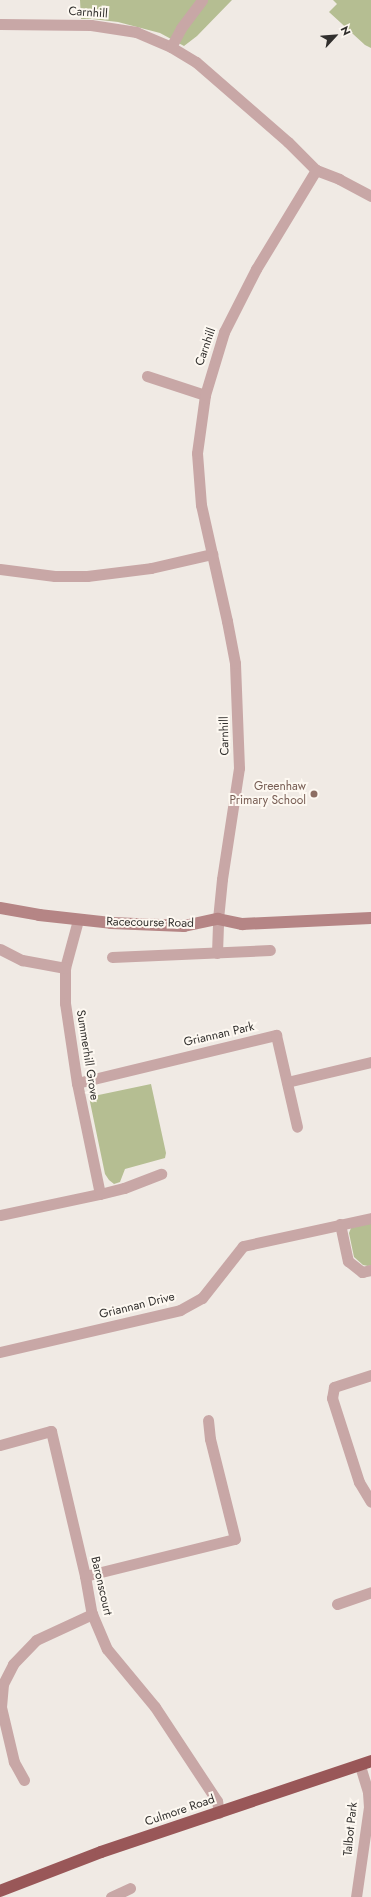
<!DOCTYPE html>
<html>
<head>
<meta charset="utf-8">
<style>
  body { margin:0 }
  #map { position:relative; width:371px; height:1897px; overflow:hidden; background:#f0eae4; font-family:Jost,sans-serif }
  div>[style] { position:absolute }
  .green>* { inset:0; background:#b5be92 }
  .street>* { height:11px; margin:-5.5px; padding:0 5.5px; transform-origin:5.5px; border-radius:5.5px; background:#c8a7a6 }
  .secondary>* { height:12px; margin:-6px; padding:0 6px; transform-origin:6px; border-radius:6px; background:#b58585 }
  .highway>* { height:12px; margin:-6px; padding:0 6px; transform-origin:6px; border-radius:6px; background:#995758 }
  .dots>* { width:11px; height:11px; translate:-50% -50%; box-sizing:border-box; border:2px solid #fdf8f1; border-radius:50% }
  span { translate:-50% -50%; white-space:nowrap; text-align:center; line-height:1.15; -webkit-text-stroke:4px #fdf8f1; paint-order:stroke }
  .street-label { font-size:12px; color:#312f2d }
  .education-label { font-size:12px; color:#785e54 }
  .right { translate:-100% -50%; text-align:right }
  .north { position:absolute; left:315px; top:16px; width:40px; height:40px; -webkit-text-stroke:3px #fdf8f1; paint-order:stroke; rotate:64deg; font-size:11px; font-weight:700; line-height:16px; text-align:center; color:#312f2d }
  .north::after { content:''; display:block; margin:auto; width:14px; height:18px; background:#312f2d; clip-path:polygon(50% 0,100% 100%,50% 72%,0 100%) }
</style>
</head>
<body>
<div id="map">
  <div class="green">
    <i style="clip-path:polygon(80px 0,232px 0,197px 36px,184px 46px,160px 33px,118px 22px,92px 19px,81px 19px)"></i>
    <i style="clip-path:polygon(333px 0,371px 0,371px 48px,365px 45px,329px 12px,337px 4px)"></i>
    <i style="clip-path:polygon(151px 1084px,166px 1153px,165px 1158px,125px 1169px,120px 1182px,114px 1184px,109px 1180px,105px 1174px,89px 1097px)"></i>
    <i style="clip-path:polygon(371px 1223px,371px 1265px,368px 1266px,363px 1265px,354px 1257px,349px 1233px,351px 1228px)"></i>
  </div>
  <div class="street">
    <i style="left:0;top:24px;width:91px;rotate:0.6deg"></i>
    <i style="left:91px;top:25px;width:46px;rotate:8.8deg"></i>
    <i style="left:136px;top:32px;width:38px;rotate:23deg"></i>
    <i style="left:171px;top:47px;width:29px;rotate:31deg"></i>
    <i style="left:196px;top:62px;width:122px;rotate:41deg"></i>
    <i style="left:288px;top:142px;width:40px;rotate:45deg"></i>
    <i style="left:316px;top:170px;width:25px;rotate:21deg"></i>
    <i style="left:339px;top:179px;width:36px;rotate:28deg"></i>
    <i style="left:171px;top:47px;width:21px;rotate:-62deg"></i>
    <i style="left:181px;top:28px;width:35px;rotate:-53deg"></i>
    <i style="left:147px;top:376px;width:61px;rotate:18.1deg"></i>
    <i style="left:0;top:569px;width:55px;rotate:7.3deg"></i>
    <i style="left:55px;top:576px;width:32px"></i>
    <i style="left:87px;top:576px;width:64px;rotate:-7.1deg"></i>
    <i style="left:151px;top:568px;width:63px;rotate:-12.9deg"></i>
    <i style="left:78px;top:920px;width:50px;rotate:105.2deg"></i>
    <i style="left:65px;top:968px;width:35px;rotate:90deg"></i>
    <i style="left:65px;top:1003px;width:81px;rotate:81.5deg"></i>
    <i style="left:77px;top:1083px;width:113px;rotate:78.3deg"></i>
    <i style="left:0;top:949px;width:25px;rotate:27deg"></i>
    <i style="left:22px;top:960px;width:44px;rotate:10.5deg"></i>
    <i style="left:217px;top:953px;width:34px;rotate:-88deg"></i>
    <i style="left:218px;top:919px;width:40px;rotate:-84.3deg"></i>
    <i style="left:222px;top:879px;width:112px;rotate:-81.3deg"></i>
    <i style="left:239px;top:768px;width:105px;rotate:-92.2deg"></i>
    <i style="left:235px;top:663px;width:43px;rotate:-100.8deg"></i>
    <i style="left:227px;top:621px;width:119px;rotate:-102.6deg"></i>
    <i style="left:201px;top:505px;width:52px;rotate:-94.4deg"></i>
    <i style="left:197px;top:453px;width:59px;rotate:-82.1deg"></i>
    <i style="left:205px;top:395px;width:66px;rotate:-73.2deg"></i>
    <i style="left:224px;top:332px;width:71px;rotate:-63.1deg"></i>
    <i style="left:256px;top:269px;width:116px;rotate:-58.8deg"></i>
    <i style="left:112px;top:957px;width:158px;rotate:-2.5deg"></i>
    <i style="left:287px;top:1082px;width:86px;rotate:-13.4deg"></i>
    <i style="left:77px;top:1083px;width:205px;rotate:-13.6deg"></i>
    <i style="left:276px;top:1035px;width:94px;rotate:77.1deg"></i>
    <i style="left:0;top:1215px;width:102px;rotate:-11.9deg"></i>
    <i style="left:100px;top:1194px;width:25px;rotate:-14deg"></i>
    <i style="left:124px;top:1188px;width:40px;rotate:-21deg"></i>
    <i style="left:340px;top:1224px;width:38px;rotate:78deg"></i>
    <i style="left:348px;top:1261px;width:18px;rotate:38deg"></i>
    <i style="left:362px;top:1272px;width:9px;rotate:-13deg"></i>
    <i style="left:0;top:1352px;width:185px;rotate:-13.1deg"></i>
    <i style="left:180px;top:1310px;width:25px;rotate:-29deg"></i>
    <i style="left:202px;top:1298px;width:66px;rotate:-51.7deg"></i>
    <i style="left:243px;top:1246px;width:131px;rotate:-12.3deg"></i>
    <i style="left:371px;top:1375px;width:39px;rotate:162deg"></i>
    <i style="left:334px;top:1387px;width:11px;rotate:100deg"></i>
    <i style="left:332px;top:1398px;width:88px;rotate:72.2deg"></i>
    <i style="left:359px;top:1482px;width:23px;rotate:59deg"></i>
    <i style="left:0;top:1445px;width:53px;rotate:-15.4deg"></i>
    <i style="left:51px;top:1431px;width:149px;rotate:76.8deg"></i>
    <i style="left:85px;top:1576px;width:39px;rotate:80deg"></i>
    <i style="left:92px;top:1614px;width:38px;rotate:67deg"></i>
    <i style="left:107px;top:1649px;width:75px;rotate:50.4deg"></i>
    <i style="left:155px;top:1707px;width:113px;rotate:56.6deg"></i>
    <i style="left:217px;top:1801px;width:12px;rotate:81deg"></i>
    <i style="left:85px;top:1576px;width:154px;rotate:-13.9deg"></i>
    <i style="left:235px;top:1539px;width:103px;rotate:-104deg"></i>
    <i style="left:210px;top:1439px;width:19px;rotate:-96deg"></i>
    <i style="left:337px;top:1604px;width:36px;rotate:-19deg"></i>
    <i style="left:24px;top:1780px;width:21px;rotate:-119deg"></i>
    <i style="left:14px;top:1762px;width:57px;rotate:-103.3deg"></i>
    <i style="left:1px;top:1707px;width:23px;rotate:-85deg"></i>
    <i style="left:3px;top:1684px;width:22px;rotate:-63deg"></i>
    <i style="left:13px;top:1664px;width:33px;rotate:-46deg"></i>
    <i style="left:36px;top:1640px;width:62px;rotate:-24.9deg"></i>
    <i style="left:111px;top:1897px;width:21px;rotate:-25deg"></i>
    <i style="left:356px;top:1897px;width:91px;rotate:-81.8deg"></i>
    <i style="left:369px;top:1807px;width:15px;rotate:-94deg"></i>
    <i style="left:368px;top:1792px;width:28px;rotate:-107deg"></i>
  </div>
  <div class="secondary">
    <i style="left:0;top:908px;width:40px;rotate:10deg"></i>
    <i style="left:39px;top:915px;width:72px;rotate:6.3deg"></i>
    <i style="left:111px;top:923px;width:73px;rotate:2.4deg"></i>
    <i style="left:184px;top:926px;width:35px;rotate:-12deg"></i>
    <i style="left:218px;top:919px;width:25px;rotate:12deg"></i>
    <i style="left:242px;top:924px;width:129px;rotate:-2.7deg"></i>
  </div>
  <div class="highway">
    <i style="left:0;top:1891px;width:108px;rotate:-21.1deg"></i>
    <i style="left:101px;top:1852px;width:285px;rotate:-18.6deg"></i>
  </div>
  <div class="dots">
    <i style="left:314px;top:794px;background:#8d6e63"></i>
  </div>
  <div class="street-label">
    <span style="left:88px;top:13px;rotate:4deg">Carnhill</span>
    <span style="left:206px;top:347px;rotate:-71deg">Carnhill</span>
    <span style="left:225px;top:736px;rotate:-91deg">Carnhill</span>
    <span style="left:150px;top:923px;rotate:1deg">Racecourse Road</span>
    <span style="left:219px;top:1035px;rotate:-13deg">Griannan Park</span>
    <span style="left:87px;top:1055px;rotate:81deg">Summerhill Grove</span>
    <span style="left:137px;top:1306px;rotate:-14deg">Griannan Drive</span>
    <span style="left:101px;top:1586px;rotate:77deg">Baronscourt</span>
    <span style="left:180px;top:1811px;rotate:-19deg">Culmore Road</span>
    <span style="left:351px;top:1829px;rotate:-84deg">Talbot Park</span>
  </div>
  <div class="education-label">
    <span class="right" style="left:306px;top:794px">Greenhaw<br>Primary School</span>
  </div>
  <div class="north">N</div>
</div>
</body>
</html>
